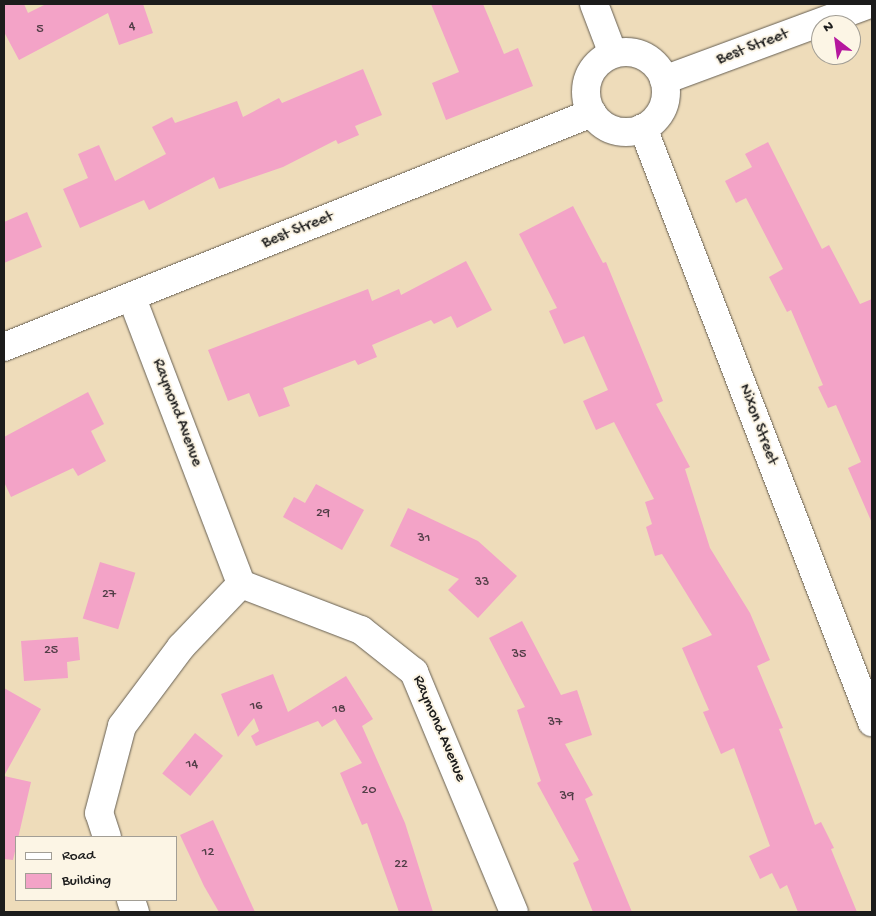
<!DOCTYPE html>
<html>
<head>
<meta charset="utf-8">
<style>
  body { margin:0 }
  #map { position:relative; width:876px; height:916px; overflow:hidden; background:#eedcba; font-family:"Gochi Hand",sans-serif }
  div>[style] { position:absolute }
  .building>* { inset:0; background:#f3a3c7; transform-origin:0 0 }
  .roads { filter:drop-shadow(0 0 1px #665f53) drop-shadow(0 0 1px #665f53) }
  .minor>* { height:28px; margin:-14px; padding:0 14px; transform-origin:14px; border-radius:14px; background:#fff }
  .minor>.ring { margin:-14px; padding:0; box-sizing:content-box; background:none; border:28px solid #fff; border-radius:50% }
  span { translate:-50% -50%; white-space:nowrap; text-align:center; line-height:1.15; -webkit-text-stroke:4px #fcf5e5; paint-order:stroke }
  .number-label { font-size:14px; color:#523e47 }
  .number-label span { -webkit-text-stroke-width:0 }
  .street-label { font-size:16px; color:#1c1c1c }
  .frame { position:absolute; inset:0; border:5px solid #1c1c1c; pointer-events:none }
  .legend { position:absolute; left:15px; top:836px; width:162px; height:65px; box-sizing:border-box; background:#fcf5e5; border:1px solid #a29e95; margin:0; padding:6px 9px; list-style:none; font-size:15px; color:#1c1c1c }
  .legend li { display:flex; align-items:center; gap:10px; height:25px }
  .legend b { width:25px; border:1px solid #a29e95 }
  .north { position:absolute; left:811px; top:15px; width:50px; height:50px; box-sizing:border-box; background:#fcf5e5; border:1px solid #a29e95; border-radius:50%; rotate:330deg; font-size:14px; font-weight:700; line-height:20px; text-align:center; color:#1c1c1c }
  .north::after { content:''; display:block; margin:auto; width:18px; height:22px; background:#b5179e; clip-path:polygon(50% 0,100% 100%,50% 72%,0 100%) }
</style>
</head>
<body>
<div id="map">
  <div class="building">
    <i style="clip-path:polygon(4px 4px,24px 4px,28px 13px,46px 4px,143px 4px,153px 33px,119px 45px,108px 13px,19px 60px,4px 32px)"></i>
    <i style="clip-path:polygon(431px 4px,483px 4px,504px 54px,518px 48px,533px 86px,446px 120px,432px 83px,459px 72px)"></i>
    <i style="clip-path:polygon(363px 69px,382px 115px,355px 126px,359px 135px,338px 144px,336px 140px,283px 167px,219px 189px,214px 177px,149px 210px,144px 200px,80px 228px,63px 189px,88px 178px,78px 154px,99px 145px,115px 181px,166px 154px,152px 127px,172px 117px,175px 123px,237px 101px,243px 117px,279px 98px,282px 103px)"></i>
    <i style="clip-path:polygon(768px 142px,822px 249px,829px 245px,860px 304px,872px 299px,872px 523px,848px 468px,861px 462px,836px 405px,828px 408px,818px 387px,823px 385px,791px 310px,787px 312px,769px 277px,783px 269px,746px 198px,736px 203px,725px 181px,752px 167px,745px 154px)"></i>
    <i style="clip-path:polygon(573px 206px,603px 263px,606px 262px,663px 401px,656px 404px,690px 467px,685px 469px,710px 548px,750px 613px,770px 660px,757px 666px,783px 728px,779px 729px,815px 825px,821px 822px,834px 848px,831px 849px,857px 912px,798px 912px,787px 885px,780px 889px,772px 873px,760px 879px,749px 856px,770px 846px,734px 748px,721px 754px,703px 712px,709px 710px,682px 648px,712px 635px,662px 554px,655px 556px,646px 527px,652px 524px,645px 502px,654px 499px,614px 422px,596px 430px,583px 401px,608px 390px,584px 336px,564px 344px,549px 311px,557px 308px,519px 234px)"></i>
    <i style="clip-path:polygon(27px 212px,42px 247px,4px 263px,4px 222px)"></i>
    <i style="clip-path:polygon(466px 261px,492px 310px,457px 328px,451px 316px,434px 324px,431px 320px,372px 345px,377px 357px,358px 365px,355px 360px,283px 388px,290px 406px,259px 417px,249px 393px,228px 401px,208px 350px,368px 289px,372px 301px,399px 289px,401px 295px)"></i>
    <i style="clip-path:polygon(88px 392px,104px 424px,91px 431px,106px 461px,78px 476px,73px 468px,11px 497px,4px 482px,4px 437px)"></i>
    <i style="clip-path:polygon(316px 484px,364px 510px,342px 550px,283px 517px,294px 497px,305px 503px)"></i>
    <i style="clip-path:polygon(408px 508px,478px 541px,517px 576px,478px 618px,448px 590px,459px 579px,390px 546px)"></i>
    <i style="left:100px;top:562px;width:37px;height:59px;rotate:17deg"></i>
    <i style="clip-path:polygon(522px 621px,561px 695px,577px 690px,592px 735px,565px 744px,593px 795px,585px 799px,632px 912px,593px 912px,573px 863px,579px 860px,537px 783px,541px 781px,517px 710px,525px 707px,489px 638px)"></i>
    <i style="clip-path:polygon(78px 637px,80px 660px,67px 662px,68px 678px,24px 681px,21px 641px)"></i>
    <i style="clip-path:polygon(273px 674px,288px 712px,346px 676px,373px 719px,362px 726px,405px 823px,433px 912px,399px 912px,367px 823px,362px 825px,340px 773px,362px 763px,335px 719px,322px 727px,318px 721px,256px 746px,251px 736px,259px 731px,254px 718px,238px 737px,221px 694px)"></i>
    <i style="clip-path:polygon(4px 688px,41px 709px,4px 776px,31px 782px,13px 860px,4px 859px)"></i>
    <i style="left:195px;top:733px;width:36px;height:52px;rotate:39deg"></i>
    <i style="clip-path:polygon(213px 820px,255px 912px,219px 912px,204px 886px,180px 835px)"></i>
  </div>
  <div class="roads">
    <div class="minor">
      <i style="left:594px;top:4px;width:53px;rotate:69.2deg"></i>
      <i class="ring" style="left:586px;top:52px;width:52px;height:52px"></i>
      <i style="left:664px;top:80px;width:219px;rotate:-20.3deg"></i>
      <i style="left:643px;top:128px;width:637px;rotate:68.92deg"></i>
      <i style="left:132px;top:298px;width:306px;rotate:69.1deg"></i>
      <i style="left:4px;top:347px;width:633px;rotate:-21.7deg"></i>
      <i style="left:241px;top:584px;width:129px;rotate:21deg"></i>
      <i style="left:361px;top:630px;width:68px;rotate:38.4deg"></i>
      <i style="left:414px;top:672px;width:260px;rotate:67.4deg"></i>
      <i style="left:107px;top:837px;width:25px;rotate:-108deg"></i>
      <i style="left:99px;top:813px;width:90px;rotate:-75.2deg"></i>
      <i style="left:122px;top:726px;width:99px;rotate:-53.2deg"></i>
      <i style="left:181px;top:647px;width:87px;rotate:-46.4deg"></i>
      <i style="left:131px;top:900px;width:13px;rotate:72deg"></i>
    </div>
  </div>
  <div class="number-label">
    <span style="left:132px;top:27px">4</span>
    <span style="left:40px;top:30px">5</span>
    <span style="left:323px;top:514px">29</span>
    <span style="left:424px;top:539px">31</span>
    <span style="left:482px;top:583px">33</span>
    <span style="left:109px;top:595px">27</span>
    <span style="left:51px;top:651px">25</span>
    <span style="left:519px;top:655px">35</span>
    <span style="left:256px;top:707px">16</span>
    <span style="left:339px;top:710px">18</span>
    <span style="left:555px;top:723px">37</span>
    <span style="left:192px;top:765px">14</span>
    <span style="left:369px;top:791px">20</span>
    <span style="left:567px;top:797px">39</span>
    <span style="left:208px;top:853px">12</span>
    <span style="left:401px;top:865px">22</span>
  </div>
  <div class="street-label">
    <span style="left:753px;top:48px;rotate:-21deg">Best Street</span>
    <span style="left:298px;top:231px;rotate:-22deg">Best Street</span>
    <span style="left:176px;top:413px;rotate:69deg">Raymond Avenue</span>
    <span style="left:757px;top:425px;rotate:69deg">Nixon Street</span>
    <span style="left:438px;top:729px;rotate:67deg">Raymond Avenue</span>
  </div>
  <div class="frame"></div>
  <ul class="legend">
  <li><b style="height:6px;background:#fff"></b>Road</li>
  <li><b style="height:14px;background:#f3a3c7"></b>Building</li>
  </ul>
  <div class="north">N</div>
</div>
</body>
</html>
